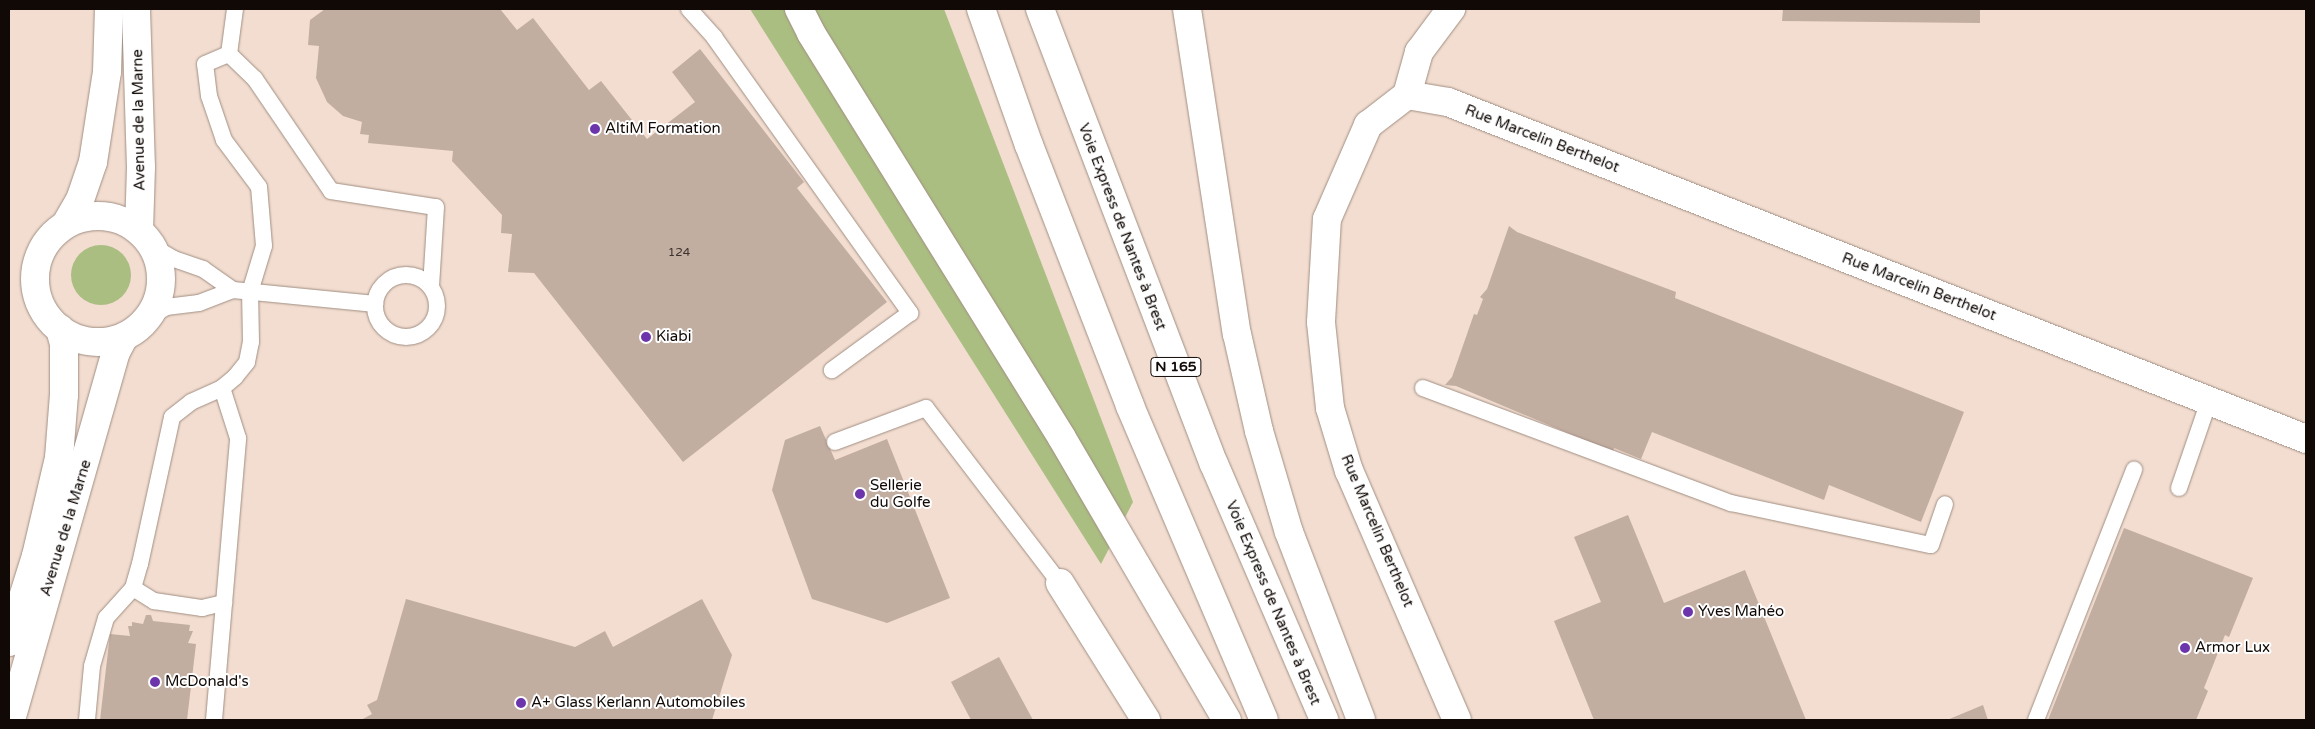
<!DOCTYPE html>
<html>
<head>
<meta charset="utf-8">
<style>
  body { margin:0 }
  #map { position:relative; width:2315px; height:729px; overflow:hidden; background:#f2ddd0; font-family:"Varela Round",sans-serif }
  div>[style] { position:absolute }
  .green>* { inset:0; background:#abbe82 }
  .round { border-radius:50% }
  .building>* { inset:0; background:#c2ada1 }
  .roads { filter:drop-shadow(0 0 1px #a18e82) drop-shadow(0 0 1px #a18e82) }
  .service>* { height:16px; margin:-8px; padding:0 8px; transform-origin:8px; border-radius:8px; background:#fff }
  .service>.ring { margin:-8px; padding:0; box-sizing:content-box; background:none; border:16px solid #fff; border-radius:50% }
  .minor>* { height:28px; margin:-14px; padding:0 14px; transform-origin:14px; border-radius:14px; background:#fff }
  .secondary>* { height:28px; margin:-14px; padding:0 14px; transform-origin:14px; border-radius:14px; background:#fff }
  .secondary>.ring { margin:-14px; padding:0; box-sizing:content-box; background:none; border:28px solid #fff; border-radius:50% }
  .trunk>* { height:28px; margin:-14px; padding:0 14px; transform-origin:14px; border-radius:14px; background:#fff }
  .dots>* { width:14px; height:14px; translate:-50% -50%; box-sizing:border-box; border:2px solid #fff; border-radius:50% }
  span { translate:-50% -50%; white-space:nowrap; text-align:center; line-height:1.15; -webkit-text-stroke:4px #fff; paint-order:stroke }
  .number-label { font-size:12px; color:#3c322d }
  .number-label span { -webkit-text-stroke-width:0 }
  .shield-label span { padding:1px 4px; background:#fff; border:1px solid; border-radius:4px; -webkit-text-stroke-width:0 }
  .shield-label { font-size:14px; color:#100906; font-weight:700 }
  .street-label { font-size:15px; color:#100906 }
  .poi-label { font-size:15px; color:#100906 }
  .left { translate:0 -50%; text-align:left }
  .frame { position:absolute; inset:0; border:10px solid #100906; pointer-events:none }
</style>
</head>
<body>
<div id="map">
  <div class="green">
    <i style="clip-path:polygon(750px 9px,944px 9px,1133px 502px,1101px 564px)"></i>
    <i class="round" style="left:71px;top:245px;width:60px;height:60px"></i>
  </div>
  <div class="building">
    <i style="clip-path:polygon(325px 9px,500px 9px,517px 30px,533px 18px,589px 90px,601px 81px,647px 139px,695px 102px,672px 72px,700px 49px,804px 182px,797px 188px,887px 302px,683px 462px,534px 273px,508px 272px,512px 234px,501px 233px,502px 215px,452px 161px,453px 151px,368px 143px,369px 135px,360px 134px,362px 122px,343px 116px,327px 102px,316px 78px,319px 46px,308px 45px,310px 20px)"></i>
    <i style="clip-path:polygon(1783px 9px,1980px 9px,1980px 23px,1782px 21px)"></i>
    <i style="clip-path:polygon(1509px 226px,1517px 232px,1676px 292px,1675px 298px,1964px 412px,1921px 522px,1829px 485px,1824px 500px,1652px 432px,1641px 459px,1614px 448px,1613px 452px,1456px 386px,1445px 385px,1452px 377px,1474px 314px,1477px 315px,1483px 299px,1480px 297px,1487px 289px)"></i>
    <i style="clip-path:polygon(820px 426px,835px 460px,887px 439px,950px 598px,887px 623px,812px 599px,772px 490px,785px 440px)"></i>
    <i style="clip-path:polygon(1628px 515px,1664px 603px,1745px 570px,1806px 720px,1594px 720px,1554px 621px,1601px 602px,1574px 537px)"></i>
    <i style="clip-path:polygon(2124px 528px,2253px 578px,2229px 637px,2225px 635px,2204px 688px,2208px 691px,2196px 720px,2048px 720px)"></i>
    <i style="clip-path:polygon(406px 599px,575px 647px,605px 631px,613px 647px,702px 599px,732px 655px,712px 720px,361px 720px,372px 714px,367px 705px,377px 700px)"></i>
    <i style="clip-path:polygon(146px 615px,151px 615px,153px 621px,190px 625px,189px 631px,193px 631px,188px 643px,196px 644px,187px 720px,100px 720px,110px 634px,130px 636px,128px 626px,132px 626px,132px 622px,143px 624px)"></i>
    <i style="clip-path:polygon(999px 657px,1033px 720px,971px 720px,951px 682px)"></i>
    <i style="clip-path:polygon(1983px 705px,1988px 720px,1947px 720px)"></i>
  </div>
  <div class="roads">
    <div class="service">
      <i style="left:689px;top:9px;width:38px;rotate:48deg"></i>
      <i style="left:714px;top:37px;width:339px;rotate:54.6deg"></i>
      <i style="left:910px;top:313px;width:97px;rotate:143.8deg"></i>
      <i style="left:229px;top:54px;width:45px;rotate:-82.4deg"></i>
      <i style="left:153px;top:247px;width:24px;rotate:30deg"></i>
      <i style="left:174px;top:259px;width:31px;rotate:19deg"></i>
      <i style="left:203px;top:269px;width:37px;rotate:35deg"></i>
      <i class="ring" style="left:375px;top:275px;width:46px;height:46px"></i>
      <i style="left:149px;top:317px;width:20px;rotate:-30deg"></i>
      <i style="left:166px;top:307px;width:33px;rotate:-7deg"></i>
      <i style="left:199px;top:303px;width:36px;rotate:-21deg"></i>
      <i style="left:233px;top:290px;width:143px;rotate:5.6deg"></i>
      <i style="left:1423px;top:388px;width:329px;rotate:20.5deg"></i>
      <i style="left:1731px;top:503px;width:204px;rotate:11.9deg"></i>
      <i style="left:1931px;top:545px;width:43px;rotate:-71.1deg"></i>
      <i style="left:835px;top:442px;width:97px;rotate:-20.5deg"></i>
      <i style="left:926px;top:408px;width:220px;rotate:52.6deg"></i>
      <i style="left:2179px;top:488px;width:92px;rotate:-71deg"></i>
      <i style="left:133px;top:588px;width:25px;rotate:32deg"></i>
      <i style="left:154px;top:601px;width:49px;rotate:8.3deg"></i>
      <i style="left:202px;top:608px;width:23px;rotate:-13deg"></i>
      <i style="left:87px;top:720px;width:54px;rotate:-84.7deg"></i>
      <i style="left:92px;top:666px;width:50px;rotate:-73.7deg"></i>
      <i style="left:106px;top:618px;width:40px;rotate:-48deg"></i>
      <i style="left:133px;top:588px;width:25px;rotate:-74deg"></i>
      <i style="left:140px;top:564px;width:150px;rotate:-77.7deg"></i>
      <i style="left:172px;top:417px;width:24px;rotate:-38deg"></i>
      <i style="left:191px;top:402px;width:34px;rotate:-24deg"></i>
      <i style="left:222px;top:388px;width:17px;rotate:-40deg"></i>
      <i style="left:235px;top:377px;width:19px;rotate:-51deg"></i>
      <i style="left:247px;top:362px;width:20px;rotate:-79deg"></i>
      <i style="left:251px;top:342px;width:50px;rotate:-91.1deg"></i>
      <i style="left:250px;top:292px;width:48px;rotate:-73.1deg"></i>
      <i style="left:264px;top:246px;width:59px;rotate:-94.8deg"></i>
      <i style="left:259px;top:187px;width:59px;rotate:-126.7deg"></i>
      <i style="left:224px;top:140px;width:46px;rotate:-108.8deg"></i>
      <i style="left:209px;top:96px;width:32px;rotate:-97deg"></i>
      <i style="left:205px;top:64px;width:26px;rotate:-23deg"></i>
      <i style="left:229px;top:54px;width:36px;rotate:44deg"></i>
      <i style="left:255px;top:79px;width:135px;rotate:55.8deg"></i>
      <i style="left:331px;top:191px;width:106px;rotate:8.7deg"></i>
      <i style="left:436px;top:207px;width:79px;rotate:93.6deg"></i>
      <i style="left:214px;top:720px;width:283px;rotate:-85.1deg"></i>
      <i style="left:238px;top:438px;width:52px;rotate:-107.7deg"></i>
      <i style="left:2036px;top:720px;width:269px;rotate:-68.6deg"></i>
    </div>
    <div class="minor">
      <i style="left:1407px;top:95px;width:45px;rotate:-74.4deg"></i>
      <i style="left:1419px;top:52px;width:54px;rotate:-53.3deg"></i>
      <i style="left:1060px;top:583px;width:162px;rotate:57.9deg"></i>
      <i style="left:1457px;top:720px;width:271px;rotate:-113.4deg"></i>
      <i style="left:1349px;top:471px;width:66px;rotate:-106.8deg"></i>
      <i style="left:1330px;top:408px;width:86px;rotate:-96deg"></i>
      <i style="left:1321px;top:322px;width:103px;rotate:-86.7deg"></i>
      <i style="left:1327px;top:219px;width:103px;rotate:-66.4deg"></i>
      <i style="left:1368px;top:125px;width:49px;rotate:-37.6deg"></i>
      <i style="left:1407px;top:95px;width:42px;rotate:9.7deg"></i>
      <i style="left:1448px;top:102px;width:922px;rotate:21.44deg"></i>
    </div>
    <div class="secondary">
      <i style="left:136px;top:9px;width:158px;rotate:88.2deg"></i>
      <i style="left:141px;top:167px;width:63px;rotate:91.8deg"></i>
      <i class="ring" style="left:35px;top:216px;width:98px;height:98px"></i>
      <i style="left:66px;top:224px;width:28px;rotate:-60deg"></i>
      <i style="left:80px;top:200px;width:40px;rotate:-71.1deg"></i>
      <i style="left:93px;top:162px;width:91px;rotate:-81.2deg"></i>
      <i style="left:107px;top:72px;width:63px;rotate:-88.2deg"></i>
      <i style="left:9px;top:642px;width:90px;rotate:-72.6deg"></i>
      <i style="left:36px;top:556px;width:101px;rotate:-76.8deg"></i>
      <i style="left:59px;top:458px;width:63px;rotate:-85.5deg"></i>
      <i style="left:64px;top:395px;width:51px;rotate:-90deg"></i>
      <i style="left:64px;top:344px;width:16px;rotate:-105deg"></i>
      <i style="left:11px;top:720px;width:383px;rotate:-74.1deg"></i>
      <i style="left:116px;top:352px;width:17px;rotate:-62deg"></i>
    </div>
    <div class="trunk">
      <i style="left:799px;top:9px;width:27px;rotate:63deg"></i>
      <i style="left:811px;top:33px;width:476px;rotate:58.2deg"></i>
      <i style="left:1062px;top:438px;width:327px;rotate:59.7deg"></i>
      <i style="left:981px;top:9px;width:144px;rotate:70.6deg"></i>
      <i style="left:1029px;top:145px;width:280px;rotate:68.8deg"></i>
      <i style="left:1130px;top:406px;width:341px;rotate:66.9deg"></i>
      <i style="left:1040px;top:9px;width:487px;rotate:69.1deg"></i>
      <i style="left:1214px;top:464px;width:279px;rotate:66.7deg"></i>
      <i style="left:1187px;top:9px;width:329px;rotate:81.3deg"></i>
      <i style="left:1237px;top:334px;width:99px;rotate:77.2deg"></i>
      <i style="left:1259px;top:431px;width:105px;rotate:73.5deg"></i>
      <i style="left:1289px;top:532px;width:201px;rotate:69deg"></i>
    </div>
  </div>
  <div class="dots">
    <i style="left:595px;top:129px;background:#6c35ab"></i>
    <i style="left:646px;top:337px;background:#6c35ab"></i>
    <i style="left:860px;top:494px;background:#6c35ab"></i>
    <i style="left:1688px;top:612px;background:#6c35ab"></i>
    <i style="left:2185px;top:648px;background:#6c35ab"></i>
    <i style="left:155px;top:682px;background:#6c35ab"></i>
    <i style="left:521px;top:703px;background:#6c35ab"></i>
  </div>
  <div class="number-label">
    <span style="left:679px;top:253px">124</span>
  </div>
  <div class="shield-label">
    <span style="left:1176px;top:367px">N 165</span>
  </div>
  <div class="street-label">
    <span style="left:139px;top:120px;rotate:-91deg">Avenue de la Marne</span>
    <span style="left:1542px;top:139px;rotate:21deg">Rue Marcelin Berthelot</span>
    <span style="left:1122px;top:227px;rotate:69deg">Voie Express de Nantes à Brest</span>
    <span style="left:1919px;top:287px;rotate:21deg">Rue Marcelin Berthelot</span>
    <span style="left:66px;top:528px;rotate:-73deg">Avenue de la Marne</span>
    <span style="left:1377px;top:531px;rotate:67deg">Rue Marcelin Berthelot</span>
    <span style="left:1273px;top:603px;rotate:67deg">Voie Express de Nantes à Brest</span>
  </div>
  <div class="poi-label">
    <span class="left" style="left:605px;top:129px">AltiM Formation</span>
    <span class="left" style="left:656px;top:337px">Kiabi</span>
    <span class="left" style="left:870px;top:494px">Sellerie<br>du Golfe</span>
    <span class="left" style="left:1698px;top:612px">Yves Mahéo</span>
    <span class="left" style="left:2195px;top:648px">Armor Lux</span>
    <span class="left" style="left:165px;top:682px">McDonald's</span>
    <span class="left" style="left:531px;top:703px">A+ Glass Kerlann Automobiles</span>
  </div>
  <div class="frame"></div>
</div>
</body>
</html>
